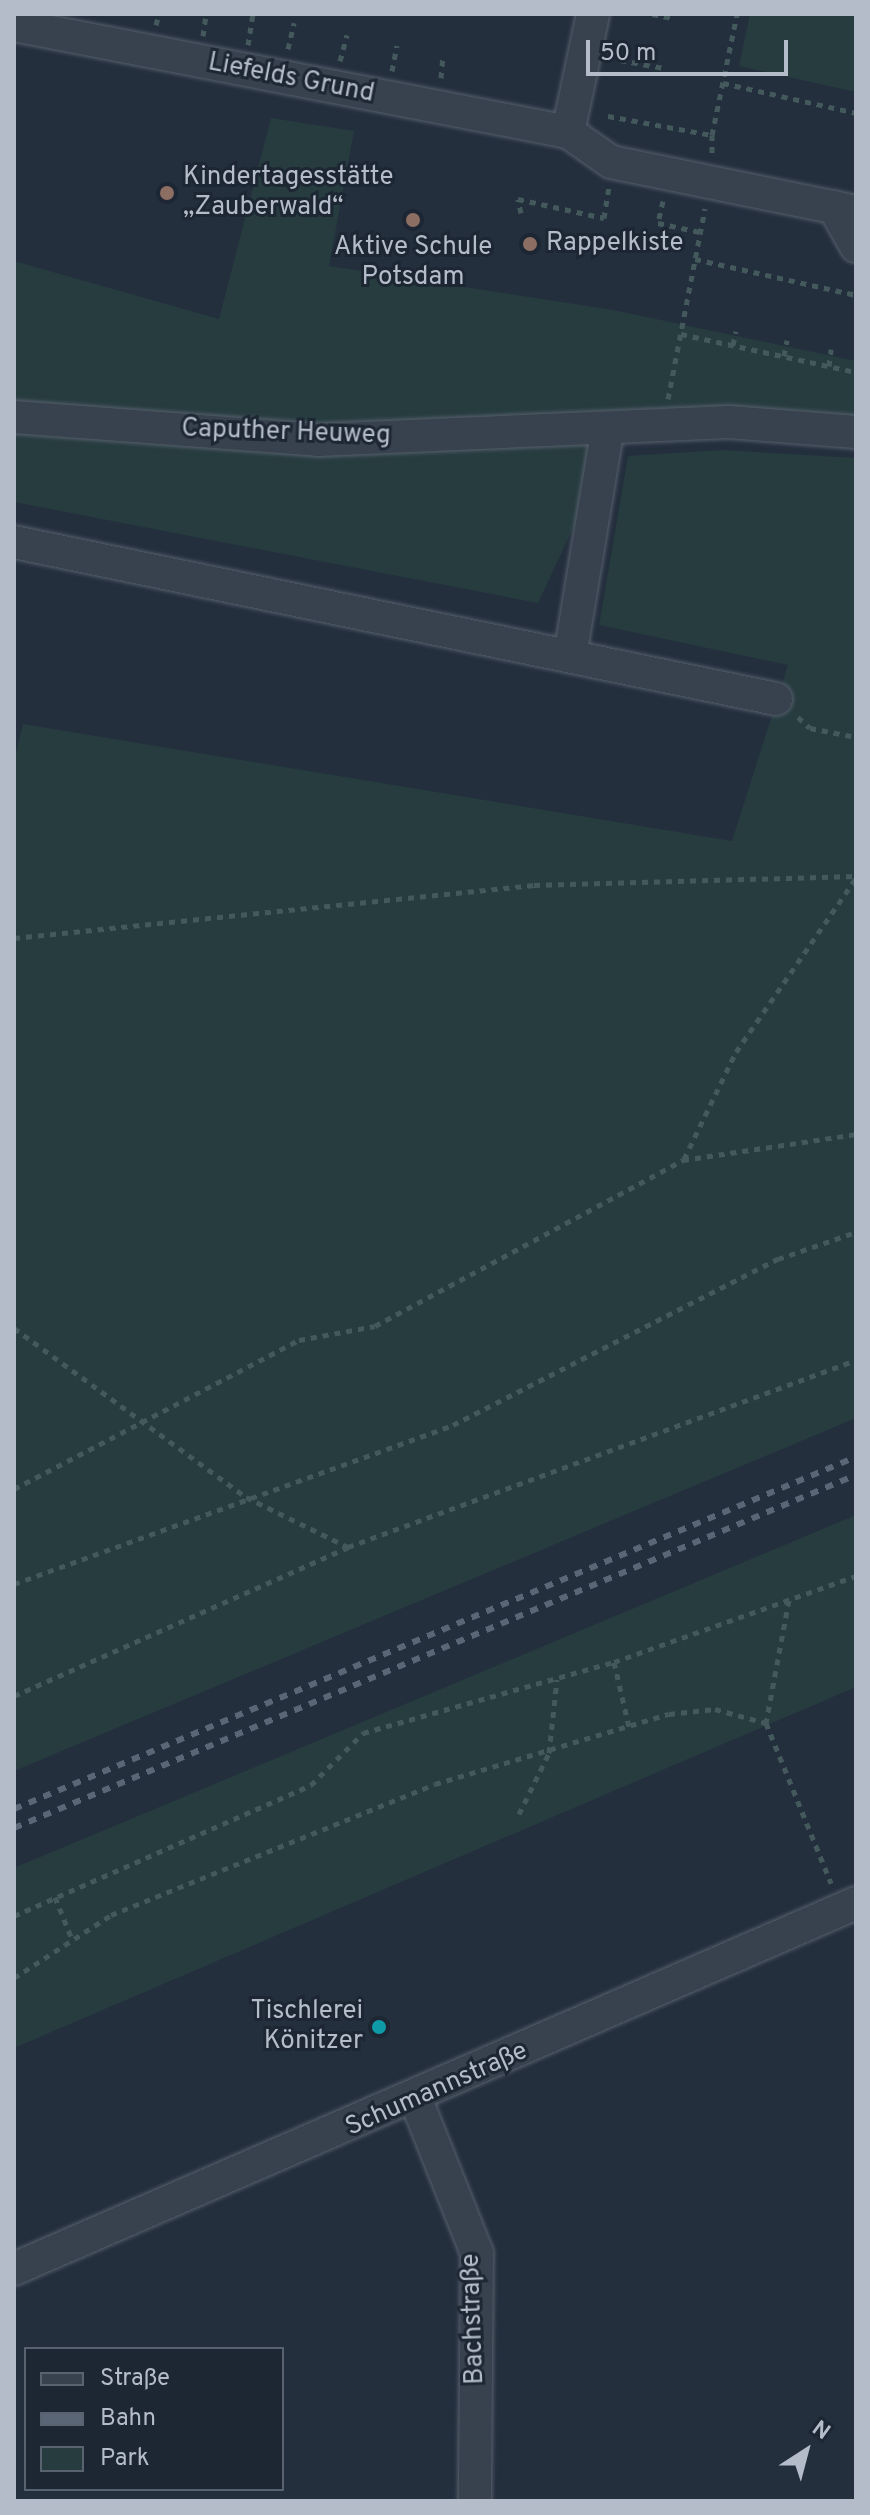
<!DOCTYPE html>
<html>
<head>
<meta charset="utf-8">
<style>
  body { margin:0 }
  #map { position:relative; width:870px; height:2515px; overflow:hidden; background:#242f3e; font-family:Overpass,sans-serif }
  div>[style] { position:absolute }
  .green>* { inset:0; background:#263c3f }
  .path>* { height:5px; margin-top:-2.5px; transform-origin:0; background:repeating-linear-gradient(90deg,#44595c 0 6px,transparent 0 12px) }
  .roads { filter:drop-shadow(0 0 2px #565f6c) drop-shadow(0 0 2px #565f6c) }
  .minor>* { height:32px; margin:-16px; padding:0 16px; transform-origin:16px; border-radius:16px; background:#38414e }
  .rail>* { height:6px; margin-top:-3px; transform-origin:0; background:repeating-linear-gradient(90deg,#5a6575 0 8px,transparent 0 16px) }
  .dots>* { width:22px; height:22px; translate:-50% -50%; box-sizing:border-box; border:4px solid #1d2633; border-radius:50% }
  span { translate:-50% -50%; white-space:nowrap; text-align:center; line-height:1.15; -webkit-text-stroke:6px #1d2633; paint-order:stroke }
  .street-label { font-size:26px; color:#b4bcc9 }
  .poi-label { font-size:26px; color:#b4bcc9 }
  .left { translate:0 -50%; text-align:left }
  .right { translate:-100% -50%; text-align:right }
  .frame { position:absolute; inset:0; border:16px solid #b4bcc9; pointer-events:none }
  .legend { position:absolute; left:24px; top:2347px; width:260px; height:144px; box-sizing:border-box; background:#1d2633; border:2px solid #59626f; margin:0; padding:10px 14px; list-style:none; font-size:24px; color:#b4bcc9 }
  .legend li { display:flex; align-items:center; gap:16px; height:40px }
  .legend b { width:40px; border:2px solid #59626f }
  .north { position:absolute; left:766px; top:2411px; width:80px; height:80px; -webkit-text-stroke:6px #1d2633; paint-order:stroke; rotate:36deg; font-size:22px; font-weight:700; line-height:32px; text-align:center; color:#b4bcc9 }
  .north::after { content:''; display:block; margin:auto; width:28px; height:36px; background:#b4bcc9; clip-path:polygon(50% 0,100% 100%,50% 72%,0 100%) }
  .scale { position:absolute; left:586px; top:40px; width:202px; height:36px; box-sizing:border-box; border:4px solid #b4bcc9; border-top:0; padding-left:10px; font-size:24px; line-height:28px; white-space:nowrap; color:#b4bcc9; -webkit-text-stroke:6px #1d2633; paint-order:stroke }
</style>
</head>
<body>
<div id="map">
  <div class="green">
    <i style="clip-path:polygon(750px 14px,856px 14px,856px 92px,739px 66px)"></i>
    <i style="clip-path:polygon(271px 118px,354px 131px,329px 266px,613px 310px,856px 361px,856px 421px,623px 421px,538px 603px,14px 502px,14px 261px,219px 319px)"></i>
    <i style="clip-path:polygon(722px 450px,856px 458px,856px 1418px,14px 1771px,14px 761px,23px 724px,732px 841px,788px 665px,599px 625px,628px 456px)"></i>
    <i style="clip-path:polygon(856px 1515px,856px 1687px,14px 2048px,14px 1868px)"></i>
  </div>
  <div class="path">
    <i style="left:652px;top:14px;width:21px;rotate:11deg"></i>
    <i style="left:156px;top:25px;width:11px;rotate:-75deg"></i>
    <i style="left:203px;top:36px;width:22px;rotate:-82deg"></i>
    <i style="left:248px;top:45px;width:31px;rotate:-81deg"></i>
    <i style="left:288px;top:49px;width:27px;rotate:-77deg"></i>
    <i style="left:620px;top:60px;width:44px;rotate:10.5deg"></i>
    <i style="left:340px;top:61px;width:27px;rotate:-75deg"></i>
    <i style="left:392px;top:71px;width:26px;rotate:-79deg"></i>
    <i style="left:441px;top:78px;width:23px;rotate:-85deg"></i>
    <i style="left:723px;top:83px;width:136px;rotate:12.7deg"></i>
    <i style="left:608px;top:116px;width:106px;rotate:10.4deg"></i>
    <i style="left:712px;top:135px;width:20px;rotate:90deg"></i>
    <i style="left:712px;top:135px;width:124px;rotate:-78.3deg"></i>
    <i style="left:663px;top:201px;width:23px;rotate:103deg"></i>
    <i style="left:658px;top:223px;width:43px;rotate:12.1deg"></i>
    <i style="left:521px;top:213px;width:14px;rotate:-102deg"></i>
    <i style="left:518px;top:199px;width:88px;rotate:12.5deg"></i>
    <i style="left:604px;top:218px;width:30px;rotate:-81deg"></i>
    <i style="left:695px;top:259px;width:165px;rotate:12.6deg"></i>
    <i style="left:681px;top:334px;width:179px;rotate:12.3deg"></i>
    <i style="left:733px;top:345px;width:14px;rotate:-78deg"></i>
    <i style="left:784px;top:356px;width:16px;rotate:-79deg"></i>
    <i style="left:829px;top:366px;width:17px;rotate:-83deg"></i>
    <i style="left:668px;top:399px;width:194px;rotate:-79deg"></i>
    <i style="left:798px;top:717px;width:16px;rotate:43deg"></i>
    <i style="left:810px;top:728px;width:47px;rotate:11.1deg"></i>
    <i style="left:14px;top:938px;width:523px;rotate:-5.82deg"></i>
    <i style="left:534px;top:885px;width:322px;rotate:-1.6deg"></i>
    <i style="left:684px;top:1159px;width:119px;rotate:-64.1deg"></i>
    <i style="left:736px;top:1052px;width:211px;rotate:-55.4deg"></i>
    <i style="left:14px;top:1328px;width:287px;rotate:36.1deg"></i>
    <i style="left:246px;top:1497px;width:114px;rotate:26.1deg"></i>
    <i style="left:14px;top:1489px;width:322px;rotate:-27.6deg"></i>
    <i style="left:299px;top:1340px;width:77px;rotate:-10.4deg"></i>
    <i style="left:375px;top:1326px;width:350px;rotate:-28.3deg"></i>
    <i style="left:683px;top:1160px;width:175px;rotate:-8.5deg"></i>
    <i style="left:14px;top:1584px;width:467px;rotate:-19.9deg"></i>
    <i style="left:453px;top:1425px;width:365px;rotate:-27.1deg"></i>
    <i style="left:778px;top:1259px;width:83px;rotate:-19.1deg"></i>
    <i style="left:789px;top:1600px;width:125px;rotate:100.6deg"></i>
    <i style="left:766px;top:1723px;width:173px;rotate:67.9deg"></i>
    <i style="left:614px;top:1662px;width:67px;rotate:77deg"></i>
    <i style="left:14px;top:1696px;width:366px;rotate:-24deg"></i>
    <i style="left:348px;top:1547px;width:541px;rotate:-20.21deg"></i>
    <i style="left:519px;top:1814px;width:68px;rotate:-63.8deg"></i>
    <i style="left:549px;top:1753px;width:74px;rotate:-83.8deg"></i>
    <i style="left:55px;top:1897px;width:45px;rotate:68deg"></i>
    <i style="left:14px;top:1916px;width:325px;rotate:-23.8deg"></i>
    <i style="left:311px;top:1785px;width:74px;rotate:-45deg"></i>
    <i style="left:363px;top:1733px;width:261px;rotate:-15.8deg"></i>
    <i style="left:614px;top:1662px;width:257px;rotate:-19.6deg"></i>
    <i style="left:14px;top:1978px;width:116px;rotate:-33deg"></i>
    <i style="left:111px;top:1915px;width:349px;rotate:-22deg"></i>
    <i style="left:435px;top:1784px;width:244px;rotate:-16.7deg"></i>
    <i style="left:669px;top:1714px;width:46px;rotate:-6.2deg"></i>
    <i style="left:715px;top:1709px;width:53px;rotate:15.4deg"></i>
  </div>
  <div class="roads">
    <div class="minor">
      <i style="left:14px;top:25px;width:564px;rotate:10.93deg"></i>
      <i style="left:568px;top:132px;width:121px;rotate:-78deg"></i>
      <i style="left:568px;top:132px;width:52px;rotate:34.9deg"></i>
      <i style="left:611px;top:162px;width:250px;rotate:11.5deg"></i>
      <i style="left:834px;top:207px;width:45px;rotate:60.6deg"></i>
      <i style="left:14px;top:417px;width:305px;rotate:4.3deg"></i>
      <i style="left:318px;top:440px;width:411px;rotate:-2.5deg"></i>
      <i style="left:729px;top:422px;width:127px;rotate:4.5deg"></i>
      <i style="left:14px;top:542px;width:778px;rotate:11.64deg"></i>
      <i style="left:570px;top:656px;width:227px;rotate:-80.6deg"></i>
      <i style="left:416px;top:2100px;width:165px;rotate:68.3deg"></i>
      <i style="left:477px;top:2253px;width:248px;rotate:90.5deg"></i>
      <i style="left:14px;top:2269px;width:918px;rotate:-23.49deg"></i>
    </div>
  </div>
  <div class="rail">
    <i style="left:14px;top:1809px;width:913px;rotate:-22.69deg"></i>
    <i style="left:14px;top:1828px;width:913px;rotate:-22.75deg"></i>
  </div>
  <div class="dots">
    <i style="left:167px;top:193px;background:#8d6e63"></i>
    <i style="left:413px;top:220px;background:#8d6e63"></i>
    <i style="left:530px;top:244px;background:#8d6e63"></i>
    <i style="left:379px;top:2027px;background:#0f9aa8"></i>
  </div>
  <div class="street-label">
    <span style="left:291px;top:79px;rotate:11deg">Liefelds Grund</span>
    <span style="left:286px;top:433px;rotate:2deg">Caputher Heuweg</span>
    <span style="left:437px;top:2090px;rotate:-24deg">Schumannstraße</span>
    <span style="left:474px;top:2319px;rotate:-92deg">Bachstraße</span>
  </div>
  <div class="poi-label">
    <span class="left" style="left:183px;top:193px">Kindertagesstätte<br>„Zauberwald“</span>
    <span class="left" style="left:546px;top:244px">Rappelkiste</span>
    <span style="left:413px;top:263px">Aktive Schule<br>Potsdam</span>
    <span class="right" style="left:363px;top:2027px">Tischlerei<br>Könitzer</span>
  </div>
  <div class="frame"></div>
  <ul class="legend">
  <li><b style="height:10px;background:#38414e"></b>Straße</li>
  <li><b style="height:10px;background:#5a6575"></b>Bahn</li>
  <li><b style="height:22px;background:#263c3f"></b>Park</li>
  </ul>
  <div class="north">N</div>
  <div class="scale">50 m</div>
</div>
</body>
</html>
